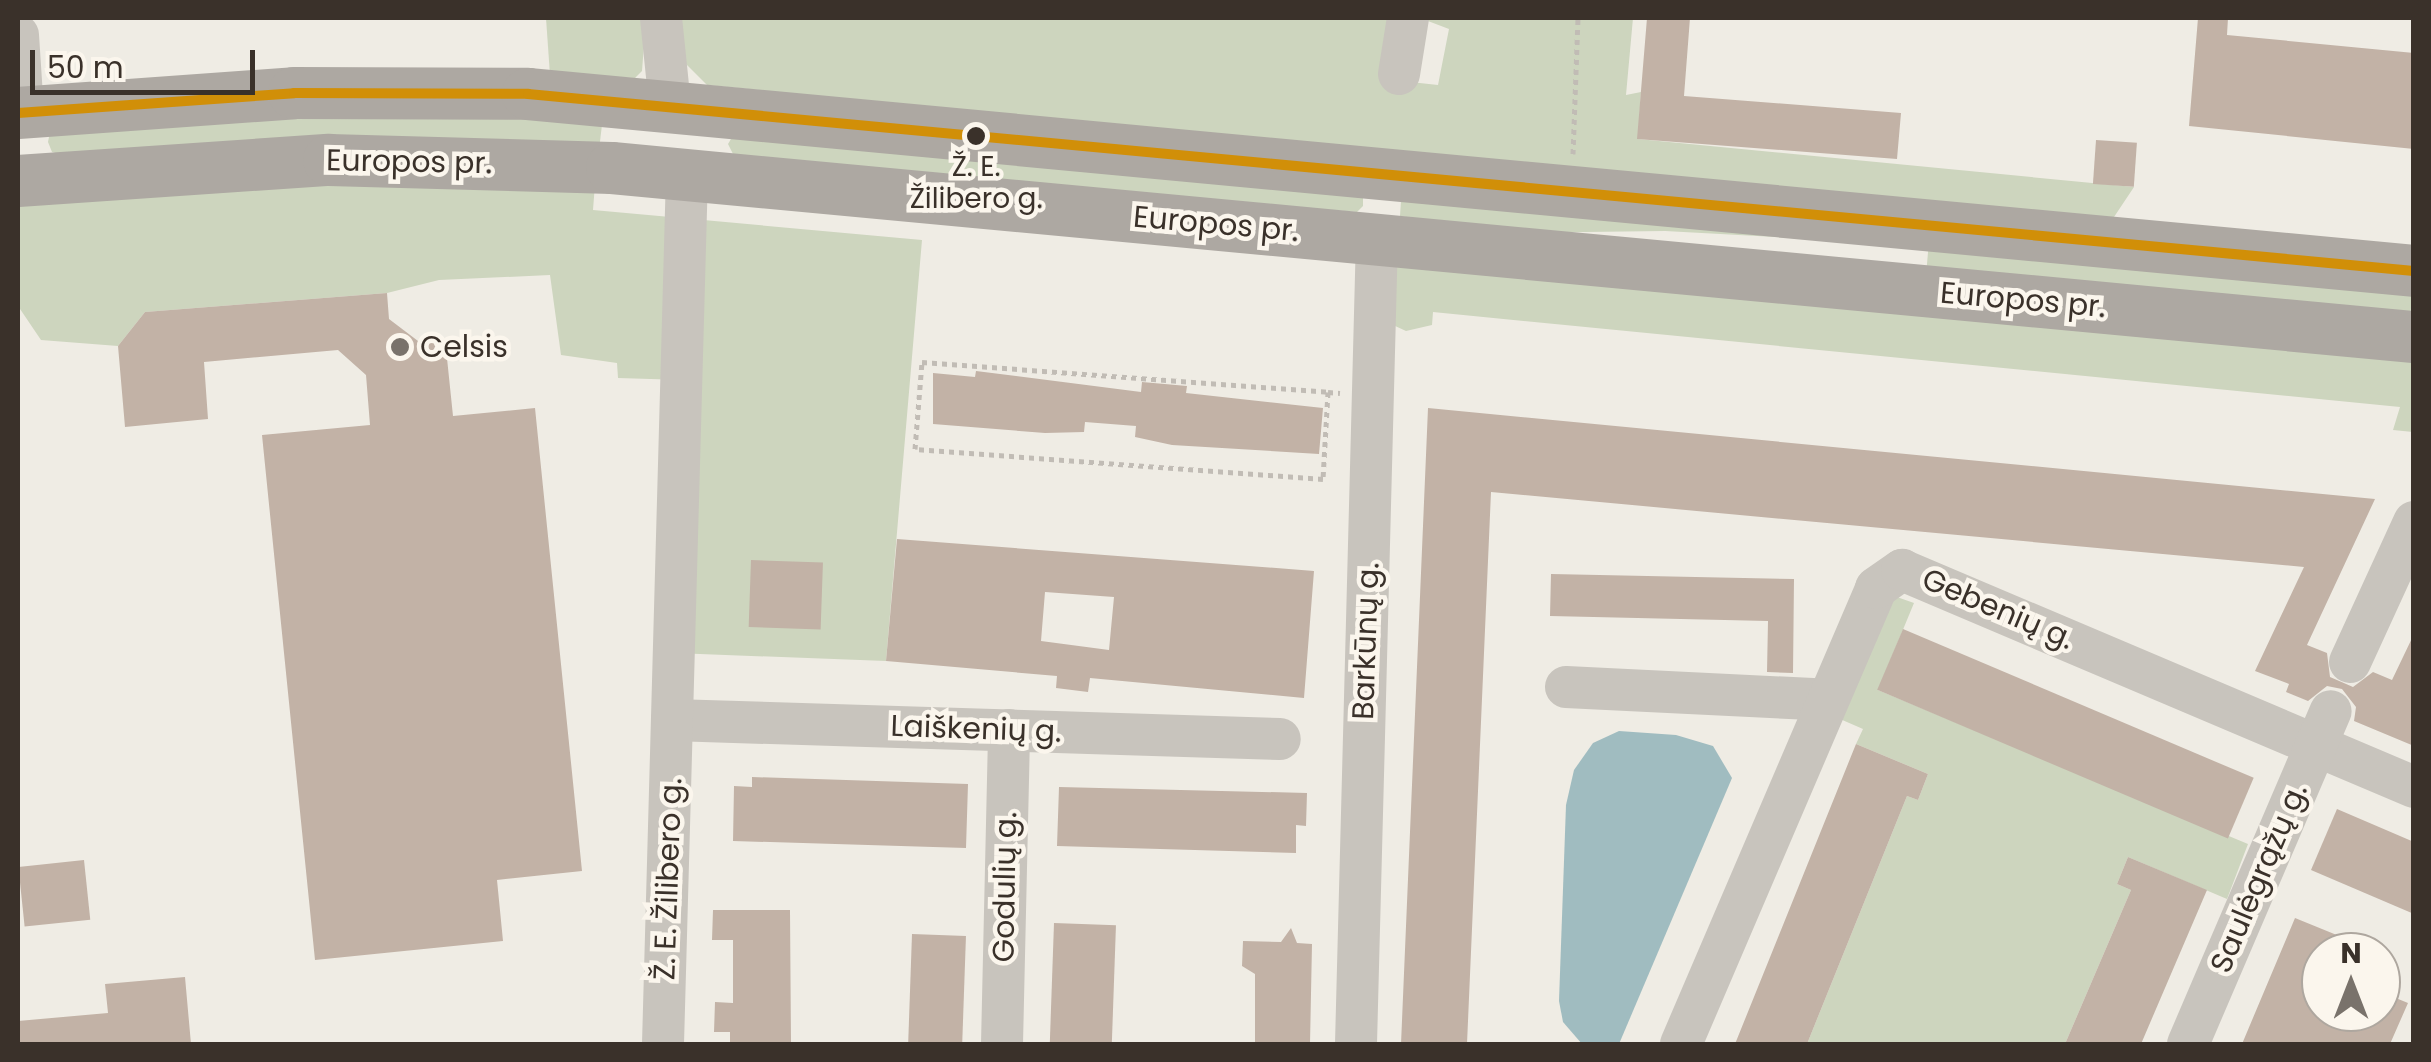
<!DOCTYPE html>
<html>
<head>
<meta charset="utf-8">
<style>
  body { margin:0 }
  #map { position:relative; width:2431px; height:1062px; overflow:hidden; background:#efece4; font-family:Poppins,sans-serif }
  div>[style] { position:absolute }
  .green>* { inset:0; background:#cdd5be; transform-origin:0 0 }
  .water>* { inset:0; background:#a0bcc0 }
  .building>* { inset:0; background:#c2b2a6; transform-origin:0 0 }
  .path>* { height:5px; margin-top:-2.5px; transform-origin:0; background:repeating-linear-gradient(90deg,#c1bcb5 0 5px,transparent 0 10px) }
  .minor>* { height:42px; margin:-21px; padding:0 21px; transform-origin:21px; border-radius:21px; background:#c8c4bd }
  .major>* { height:52px; margin:-26px; padding:0 26px; transform-origin:26px; border-radius:26px; background:#ada8a2 }
  .bus-1>* { height:10px; margin:-5px; padding:0 5px; transform-origin:5px; border-radius:5px; background:#d18f08 }
  .dots>* { width:28px; height:28px; translate:-50% -50%; box-sizing:border-box; border:5px solid #fbf6ed; border-radius:50% }
  span { translate:-50% -50%; white-space:nowrap; text-align:center; line-height:1.15; -webkit-text-stroke:9px #fbf6ed; paint-order:stroke }
  .bus-label { font-size:28px; color:#3a312a }
  .street-label { font-size:30px; color:#3a312a }
  .poi-label { font-size:30px; color:#3a312a }
  .left { translate:0 -50%; text-align:left }
  .frame { position:absolute; inset:0; border:20px solid #3a312a; pointer-events:none }
  .north { position:absolute; left:2301px; top:932px; width:100px; height:100px; box-sizing:border-box; background:#fbf6ed; border:2px solid #aea79f; border-radius:50%; rotate:0deg; font-size:28px; font-weight:700; line-height:40px; text-align:center; color:#3a312a }
  .north::after { content:''; display:block; margin:auto; width:35px; height:45px; background:#79726b; clip-path:polygon(50% 0,100% 100%,50% 72%,0 100%) }
  .scale { position:absolute; left:30px; top:50px; width:225px; height:45px; box-sizing:border-box; border:5px solid #3a312a; border-top:0; padding-left:12px; font-size:30px; line-height:35px; white-space:nowrap; color:#3a312a; -webkit-text-stroke:8px #fbf6ed; paint-order:stroke }
</style>
</head>
<body>
<div id="map">
  <div class="green">
    <i style="clip-path:polygon(546px 18px,646px 18px,642px 71px,635px 78px,550px 75px)"></i>
    <i style="clip-path:polygon(676px 18px,1391px 18px,1383px 79px,1438px 85px,1449px 29px,1420px 18px,1633px 18px,1626px 95px,1641px 92px,1638px 139px,2134px 187px,2110px 223px,707px 85px,686px 64px)"></i>
    <i style="clip-path:polygon(210px 113px,603px 116px,599px 150px,67px 156px,52px 152px,48px 142px,50px 132px)"></i>
    <i style="clip-path:polygon(734px 134px,1363px 194px,1363px 206px,1357px 212px,737px 162px,728px 144px)"></i>
    <i style="clip-path:polygon(595px 184px,593px 210px,922px 240px,886px 661px,674px 653px,683px 380px,618px 378px,617px 363px,561px 355px,550px 275px,439px 280px,387px 293px,145px 312px,118px 346px,41px 340px,18px 306px,18px 197px,163px 185px)"></i>
    <i style="clip-path:polygon(1401px 201px,1811px 239px,1665px 231px,1510px 233px,1400px 216px)"></i>
    <i style="left:1929px;top:241px;width:486px;height:32px;rotate:5deg"></i>
    <i style="clip-path:polygon(1407px 262px,2413px 353px,2413px 432px,2393px 430px,2400px 407px,1433px 312px,1432px 325px,1406px 331px,1393px 325px,1396px 268px)"></i>
    <i style="clip-path:polygon(1894px 596px,1914px 603px,1878px 690px,2248px 844px,2227px 899px,2128px 857px,2117px 884px,2131px 890px,2065px 1044px,1807px 1044px,1907px 796px,1918px 800px,1928px 774px,1856px 744px,1863px 729px,1840px 719px)"></i>
  </div>
  <div class="water">
    <i style="clip-path:polygon(1619px 731px,1676px 735px,1713px 746px,1732px 778px,1619px 1044px,1582px 1044px,1563px 1022px,1559px 1001px,1566px 805px,1574px 770px,1593px 743px)"></i>
  </div>
  <div class="building">
    <i style="clip-path:polygon(1647px 18px,1690px 18px,1684px 96px,1901px 113px,1897px 159px,1637px 139px)"></i>
    <i style="clip-path:polygon(2198px 18px,2228px 18px,2227px 35px,2414px 53px,2414px 149px,2189px 126px)"></i>
    <i style="left:2096px;top:140px;width:41px;height:44px;rotate:4deg"></i>
    <i style="clip-path:polygon(387px 293px,389px 319px,418px 341px,445px 339px,453px 416px,535px 408px,582px 871px,497px 880px,503px 941px,315px 960px,262px 435px,370px 425px,366px 375px,338px 350px,204px 362px,208px 419px,125px 427px,118px 346px,145px 312px)"></i>
    <i style="clip-path:polygon(976px 371px,1141px 392px,1142px 382px,1187px 386px,1186px 393px,1323px 408px,1319px 454px,1172px 445px,1135px 437px,1136px 426px,1085px 422px,1084px 432px,1045px 433px,933px 424px,933px 373px,975px 377px)"></i>
    <i style="clip-path:polygon(1428px 408px,2375px 499px,2307px 645px,2327px 653px,2330px 677px,2353px 687px,2373px 672px,2392px 680px,2414px 634px,2414px 746px,2354px 721px,2356px 707px,2342px 689px,2327px 686px,2308px 701px,2286px 692px,2289px 684px,2255px 671px,2304px 567px,1491px 492px,1467px 1044px,1401px 1044px)"></i>
    <i style="clip-path:polygon(evenodd,897px 539px,1314px 571px,1304px 698px,1090px 678px,1088px 692px,1056px 688px,1057px 676px,886px 661px,897px 539px,1045px 592px,1114px 597px,1109px 650px,1041px 641px,1045px 592px)"></i>
    <i style="left:751px;top:560px;width:72px;height:67px;rotate:2deg"></i>
    <i style="clip-path:polygon(1551px 574px,1794px 579px,1793px 673px,1767px 672px,1768px 621px,1550px 616px)"></i>
    <i style="left:1903px;top:629px;width:381px;height:66px;rotate:23deg"></i>
    <i style="clip-path:polygon(1856px 744px,1928px 774px,1918px 800px,1907px 796px,1807px 1044px,1735px 1044px)"></i>
    <i style="clip-path:polygon(752px 777px,968px 784px,966px 848px,733px 841px,734px 786px,752px 787px)"></i>
    <i style="clip-path:polygon(1059px 787px,1307px 793px,1306px 826px,1296px 825px,1296px 853px,1057px 846px)"></i>
    <i style="clip-path:polygon(2337px 809px,2414px 842px,2414px 914px,2311px 870px)"></i>
    <i style="clip-path:polygon(2128px 857px,2207px 890px,2141px 1044px,2065px 1044px,2131px 890px,2117px 884px)"></i>
    <i style="left:84px;top:860px;width:60px;height:66px;rotate:84deg"></i>
    <i style="clip-path:polygon(713px 910px,790px 910px,791px 1044px,730px 1044px,730px 1032px,714px 1032px,715px 1002px,733px 1003px,733px 940px,712px 940px)"></i>
    <i style="clip-path:polygon(2295px 918px,2376px 951px,2321px 952px,2321px 1012px,2381px 1012px,2381px 992px,2408px 1003px,2390px 1044px,2242px 1044px)"></i>
    <i style="left:1054px;top:923px;width:62px;height:121px;rotate:2deg"></i>
    <i style="clip-path:polygon(1291px 928px,1297px 943px,1312px 944px,1310px 1044px,1255px 1044px,1255px 974px,1242px 966px,1243px 941px,1281px 942px)"></i>
    <i style="left:912px;top:934px;width:54px;height:110px;rotate:2deg"></i>
    <i style="clip-path:polygon(185px 977px,191px 1044px,18px 1044px,18px 1021px,108px 1013px,105px 984px)"></i>
  </div>
  <div class="path">
    <i style="left:1573px;top:154px;width:136px;rotate:-87.9deg"></i>
    <i style="left:1328px;top:392px;width:87px;rotate:93.3deg"></i>
    <i style="left:1323px;top:479px;width:409px;rotate:-175.8deg"></i>
    <i style="left:915px;top:449px;width:87px;rotate:-85.4deg"></i>
    <i style="left:922px;top:362px;width:407px;rotate:4.2deg"></i>
    <i style="left:1328px;top:392px;width:12px;rotate:5deg"></i>
  </div>
  <div class="minor">
    <i style="left:661px;top:18px;width:87px;rotate:84.1deg"></i>
    <i style="left:18px;top:35px;width:77px;rotate:86.3deg"></i>
    <i style="left:1399px;top:74px;width:57px;rotate:-80.9deg"></i>
    <i style="left:2350px;top:662px;width:154px;rotate:-65.4deg"></i>
    <i style="left:1566px;top:687px;width:262px;rotate:2.8deg"></i>
    <i style="left:672px;top:720px;width:608px;rotate:1.79deg"></i>
    <i style="left:663px;top:1044px;width:869px;rotate:-88.42deg"></i>
    <i style="left:1002px;top:1044px;width:314px;rotate:-88.7deg"></i>
    <i style="left:1356px;top:1044px;width:806px;rotate:-88.51deg"></i>
    <i style="left:1681px;top:1044px;width:496px;rotate:-66.8deg"></i>
    <i style="left:1876px;top:588px;width:32px;rotate:-35deg"></i>
    <i style="left:1902px;top:570px;width:556px;rotate:22.97deg"></i>
    <i style="left:2188px;top:1044px;width:362px;rotate:-66.8deg"></i>
  </div>
  <div class="major">
    <i style="left:18px;top:113px;width:277px;rotate:-4.1deg"></i>
    <i style="left:294px;top:93px;width:234px;rotate:0.2deg"></i>
    <i style="left:528px;top:94px;width:1894px;rotate:5.36deg"></i>
    <i style="left:18px;top:181px;width:312px;rotate:-3.9deg"></i>
    <i style="left:329px;top:160px;width:283px;rotate:1.6deg"></i>
    <i style="left:612px;top:168px;width:1810px;rotate:5.36deg"></i>
  </div>
  <div class="bus-1">
    <i style="left:18px;top:113px;width:277px;rotate:-4.1deg"></i>
    <i style="left:294px;top:93px;width:234px;rotate:0.2deg"></i>
    <i style="left:528px;top:94px;width:1894px;rotate:5.36deg"></i>
  </div>
  <div class="dots">
    <i style="left:976px;top:136px;background:#3a312a"></i>
    <i style="left:400px;top:347px;background:#79726b"></i>
  </div>
  <div class="bus-label">
    <span style="left:976px;top:183px">Ž. E.<br>Žilibero g.</span>
  </div>
  <div class="street-label">
    <span style="left:409px;top:162px;rotate:1deg">Europos pr.</span>
    <span style="left:1216px;top:224px;rotate:5deg">Europos pr.</span>
    <span style="left:2023px;top:300px;rotate:5deg">Europos pr.</span>
    <span style="left:1998px;top:609px;rotate:23deg">Gebenių g.</span>
    <span style="left:1366px;top:641px;rotate:-88deg">Barkūnų g.</span>
    <span style="left:976px;top:729px;rotate:2deg">Laiškenių g.</span>
    <span style="left:2259px;top:878px;rotate:-67deg">Saulėgrąžų g.</span>
    <span style="left:668px;top:879px;rotate:-88deg">Ž. E. Žilibero g.</span>
    <span style="left:1005px;top:887px;rotate:-89deg">Godulių g.</span>
  </div>
  <div class="poi-label">
    <span class="left" style="left:420px;top:347px">Celsis</span>
  </div>
  <div class="frame"></div>
  <div class="north">N</div>
  <div class="scale">50 m</div>
</div>
</body>
</html>
